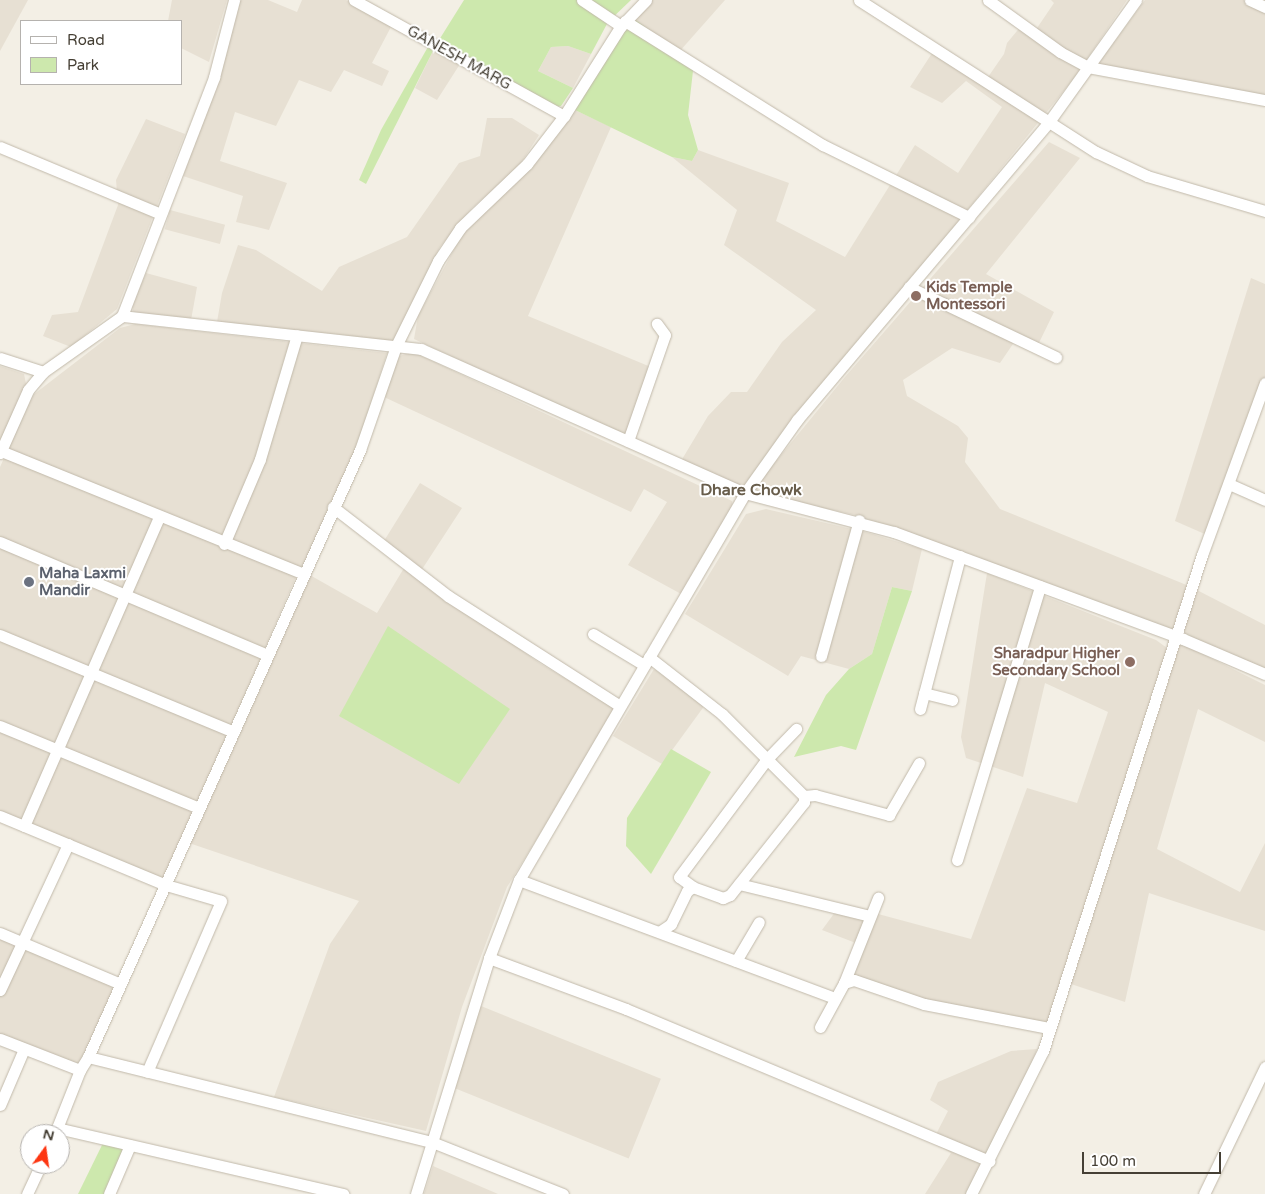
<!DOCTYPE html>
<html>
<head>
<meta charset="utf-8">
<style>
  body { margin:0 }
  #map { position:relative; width:1265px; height:1194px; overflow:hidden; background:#f3efe5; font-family:"Varela Round",sans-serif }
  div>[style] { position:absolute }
  .residential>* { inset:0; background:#e7e0d3; transform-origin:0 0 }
  .green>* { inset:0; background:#cde8ad }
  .roads { filter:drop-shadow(0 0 1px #c1b9aa) drop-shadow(0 0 1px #c1b9aa) }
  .minor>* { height:11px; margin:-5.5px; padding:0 5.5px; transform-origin:5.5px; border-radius:5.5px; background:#fff }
  .dots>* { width:14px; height:14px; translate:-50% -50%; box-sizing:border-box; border:2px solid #fff; border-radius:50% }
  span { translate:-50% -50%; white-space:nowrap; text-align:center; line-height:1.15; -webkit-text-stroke:4px #fff; paint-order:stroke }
  .street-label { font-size:15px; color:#453f34 }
  .education-label { font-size:15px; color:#785e54; font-weight:700 }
  .left { translate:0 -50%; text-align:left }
  .right { translate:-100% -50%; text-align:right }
  .worship-label { font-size:15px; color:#5b616d; font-weight:700 }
  .neighbourhood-label { font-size:16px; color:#685d4b; font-weight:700 }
  .legend { position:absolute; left:20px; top:20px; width:162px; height:65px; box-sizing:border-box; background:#fff; border:1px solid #b5b2ae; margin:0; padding:6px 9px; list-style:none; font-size:15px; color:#453f34 }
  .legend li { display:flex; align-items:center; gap:10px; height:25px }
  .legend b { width:25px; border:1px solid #b5b2ae }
  .north { position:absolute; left:20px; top:1124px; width:50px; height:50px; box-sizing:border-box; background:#fff; border:1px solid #b5b2ae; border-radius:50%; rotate:14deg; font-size:14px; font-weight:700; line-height:20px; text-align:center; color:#453f34 }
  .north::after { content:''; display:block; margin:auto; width:18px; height:22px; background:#fd3612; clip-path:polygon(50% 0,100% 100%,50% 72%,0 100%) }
  .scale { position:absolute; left:1082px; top:1152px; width:139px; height:22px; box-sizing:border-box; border:2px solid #453f34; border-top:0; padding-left:6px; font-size:15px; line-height:18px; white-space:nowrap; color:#453f34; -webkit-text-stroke:4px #fff; paint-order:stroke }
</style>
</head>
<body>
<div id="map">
  <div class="residential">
    <i style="clip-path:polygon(0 0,28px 0,0 51px)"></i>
    <i style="clip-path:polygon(172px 0,227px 0,209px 62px,181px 48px,181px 21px,168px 21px)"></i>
    <i style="clip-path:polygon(239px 0,268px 0,297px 12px,302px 0,346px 0,392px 25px,372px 63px,389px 71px,382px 86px,344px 70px,331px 92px,299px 80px,276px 126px,235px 112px,220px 161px,287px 183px,269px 230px,236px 222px,243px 196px,183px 176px,213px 92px)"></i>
    <i style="clip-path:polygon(649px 0,725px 0,679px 52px,630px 16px)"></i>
    <i style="clip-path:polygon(1051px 0,1127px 0,1075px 77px,744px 486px,727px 485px,681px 461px,708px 416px,731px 392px,747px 392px,782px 342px,816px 310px,724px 245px,737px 210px,672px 157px,692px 161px,698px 150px,789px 183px,776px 221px,845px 257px,915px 145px,958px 173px,1002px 107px,966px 81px,942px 103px,910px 87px,938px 44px,988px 77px,1004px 54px,1007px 43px,1022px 25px,1035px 31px,1054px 3px)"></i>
    <i style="clip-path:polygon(1145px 0,1265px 0,1265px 99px,1098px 64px)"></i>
    <i style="clip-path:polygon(568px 46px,591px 54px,573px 88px,538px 71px,551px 47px)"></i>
    <i style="clip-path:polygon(434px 49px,460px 64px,437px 100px,415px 88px)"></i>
    <i style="clip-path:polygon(573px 109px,611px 127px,528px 316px,658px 370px,631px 440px,414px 339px,418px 316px,464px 231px,543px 153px)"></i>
    <i style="clip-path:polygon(487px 118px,512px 118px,539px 135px,517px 169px,472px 208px,440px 247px,393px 342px,217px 322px,222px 293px,238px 245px,256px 250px,322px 291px,339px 267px,407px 237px,459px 163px,480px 156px)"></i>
    <i style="clip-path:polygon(146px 119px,185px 134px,117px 309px,71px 347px,43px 336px,52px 315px,78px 312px,118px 205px,116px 180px)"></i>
    <i style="clip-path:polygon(1049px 142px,1080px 158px,986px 274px,1054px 312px,1035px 351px,1015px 341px,1000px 363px,952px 348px,903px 380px,907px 396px,958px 426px,968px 438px,965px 462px,1000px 509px,1189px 586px,1175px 634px,972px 555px,855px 515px,778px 498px,760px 489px,758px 483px,845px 377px)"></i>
    <i style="left:170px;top:210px;width:57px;height:20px;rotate:15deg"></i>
    <i style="clip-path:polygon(146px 273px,197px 287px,191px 320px,134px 314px,132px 306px)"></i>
    <i style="clip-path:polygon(1251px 278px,1265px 284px,1265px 377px,1207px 535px,1175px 521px)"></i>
    <i style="clip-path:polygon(135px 324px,387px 353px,357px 447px,306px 564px,298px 572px,164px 882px,0 819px,0 467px,33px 395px,120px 328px)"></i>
    <i style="clip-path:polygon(413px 352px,732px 501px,733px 507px,683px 595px,628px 565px,667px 502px,644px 489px,631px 512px,384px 397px,399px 356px)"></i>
    <i style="clip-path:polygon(0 366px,24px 374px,26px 384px,0 443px)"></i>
    <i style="clip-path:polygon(420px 483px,462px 508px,417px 577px,541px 664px,617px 709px,507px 887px,462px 1007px,426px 1131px,274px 1097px,330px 944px,359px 901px,189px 843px,308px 574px,377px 613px,404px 568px,379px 549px)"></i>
    <i style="clip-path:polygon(766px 509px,869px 533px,922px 549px,912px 591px,892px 587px,872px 654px,849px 669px,801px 656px,788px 676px,685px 614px,746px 514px)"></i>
    <i style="clip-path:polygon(987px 573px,1156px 640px,1167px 648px,1046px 1028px,924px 1004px,851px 974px,861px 945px,822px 930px,841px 904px,971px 939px,1027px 788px,1077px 803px,1108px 712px,1045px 683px,1023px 777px,966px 758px,961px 737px)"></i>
    <i style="clip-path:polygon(1191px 587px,1265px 625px,1265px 675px,1179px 636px)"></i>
    <i style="clip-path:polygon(1179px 642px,1265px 685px,1265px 742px,1198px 709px,1157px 849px,1240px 892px,1265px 843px,1265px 931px,1149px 893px,1125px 1002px,1068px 983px)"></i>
    <i style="clip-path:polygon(654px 669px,705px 705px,662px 764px,613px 736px)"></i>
    <i style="clip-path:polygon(0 929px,120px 979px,85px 1064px,74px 1065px,0 1035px)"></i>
    <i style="left:481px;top:1006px;width:194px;height:86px;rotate:22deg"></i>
    <i style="clip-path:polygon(1037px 1049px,1026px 1080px,967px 1194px,925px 1194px,951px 1153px,932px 1142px,948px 1111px,930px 1100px,938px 1082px,1011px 1051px)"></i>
    <i style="clip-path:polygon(433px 1166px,498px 1194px,424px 1194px)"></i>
  </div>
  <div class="green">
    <i style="clip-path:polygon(464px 0,631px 0,608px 22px,591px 54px,568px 46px,551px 47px,538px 71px,573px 88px,561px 106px,554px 107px,439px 40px)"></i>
    <i style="clip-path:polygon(630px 16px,694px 62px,688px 115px,698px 150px,692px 161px,672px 157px,573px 109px)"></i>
    <i style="clip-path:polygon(429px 45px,434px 49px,366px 184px,359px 180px,381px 130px)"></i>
    <i style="clip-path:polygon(892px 587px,912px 591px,856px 750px,841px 746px,794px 757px,826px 695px,849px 669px,872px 654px)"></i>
    <i style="clip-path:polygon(388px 626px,510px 709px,459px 784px,339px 716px)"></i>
    <i style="clip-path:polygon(671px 749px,711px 772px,651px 874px,626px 846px,627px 818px)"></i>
    <i style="clip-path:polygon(103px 1143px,125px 1149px,108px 1194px,78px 1194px)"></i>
  </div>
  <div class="roads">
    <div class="minor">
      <i style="left:354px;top:0;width:240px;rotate:28.9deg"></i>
      <i style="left:582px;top:0;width:47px;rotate:33.7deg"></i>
      <i style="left:859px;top:0;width:282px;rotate:32.7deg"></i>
      <i style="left:1096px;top:152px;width:56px;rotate:25.2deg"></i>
      <i style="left:1147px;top:176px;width:123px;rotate:16.5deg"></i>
      <i style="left:988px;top:0;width:89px;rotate:35.8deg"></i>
      <i style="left:1060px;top:52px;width:32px;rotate:28deg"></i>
      <i style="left:1088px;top:67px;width:180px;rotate:10.6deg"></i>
      <i style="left:1250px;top:0;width:17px;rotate:25deg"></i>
      <i style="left:625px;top:21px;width:234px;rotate:32.1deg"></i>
      <i style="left:823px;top:145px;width:163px;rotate:26.3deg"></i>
      <i style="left:0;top:147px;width:174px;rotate:22.6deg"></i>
      <i style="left:909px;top:287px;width:163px;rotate:25.5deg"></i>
      <i style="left:122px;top:316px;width:256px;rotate:-68.9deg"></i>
      <i style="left:214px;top:77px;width:80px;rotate:-75.4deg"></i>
      <i style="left:0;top:358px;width:45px;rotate:18deg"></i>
      <i style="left:628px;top:441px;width:112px;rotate:-70.8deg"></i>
      <i style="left:665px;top:335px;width:14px;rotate:-126deg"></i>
      <i style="left:1px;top:451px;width:325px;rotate:22.1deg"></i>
      <i style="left:0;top:453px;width:69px;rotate:-66deg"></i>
      <i style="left:28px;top:390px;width:23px;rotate:-50deg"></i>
      <i style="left:43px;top:372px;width:97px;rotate:-35.3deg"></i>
      <i style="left:122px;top:316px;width:301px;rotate:6.3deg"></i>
      <i style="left:421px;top:349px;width:355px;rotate:24deg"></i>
      <i style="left:745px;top:493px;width:154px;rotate:14.7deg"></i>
      <i style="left:894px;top:532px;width:308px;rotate:20.3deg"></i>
      <i style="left:1183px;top:639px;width:89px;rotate:23.1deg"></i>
      <i style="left:1229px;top:484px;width:39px;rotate:24deg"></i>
      <i style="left:333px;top:507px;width:145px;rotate:37.7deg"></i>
      <i style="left:448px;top:596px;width:204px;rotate:32.6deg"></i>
      <i style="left:0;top:542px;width:290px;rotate:22.9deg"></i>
      <i style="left:224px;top:544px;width:92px;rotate:-67deg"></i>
      <i style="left:260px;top:459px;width:129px;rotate:-73.4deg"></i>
      <i style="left:593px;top:634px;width:60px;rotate:31.3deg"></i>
      <i style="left:0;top:635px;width:253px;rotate:22.5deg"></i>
      <i style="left:821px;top:656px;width:141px;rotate:-74.4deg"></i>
      <i style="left:649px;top:657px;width:93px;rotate:38deg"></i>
      <i style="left:722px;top:714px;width:116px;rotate:45deg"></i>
      <i style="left:804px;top:796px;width:6px;rotate:90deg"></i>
      <i style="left:804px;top:802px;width:119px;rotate:128.5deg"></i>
      <i style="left:730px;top:895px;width:8px;rotate:157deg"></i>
      <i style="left:723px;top:898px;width:32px;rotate:-160deg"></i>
      <i style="left:693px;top:887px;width:7px;rotate:146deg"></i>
      <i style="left:687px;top:891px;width:37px;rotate:116deg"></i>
      <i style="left:671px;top:924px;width:14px;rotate:146deg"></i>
      <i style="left:924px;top:693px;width:29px;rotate:14deg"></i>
      <i style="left:920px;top:709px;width:158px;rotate:-75.3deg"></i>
      <i style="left:0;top:726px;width:215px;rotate:22.4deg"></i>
      <i style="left:804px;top:796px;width:11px;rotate:-5deg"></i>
      <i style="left:815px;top:795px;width:77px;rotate:15.1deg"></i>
      <i style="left:889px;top:815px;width:60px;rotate:-60deg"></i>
      <i style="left:0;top:816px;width:180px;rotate:22.6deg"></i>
      <i style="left:166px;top:885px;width:57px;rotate:16.2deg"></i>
      <i style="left:221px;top:901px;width:186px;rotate:113.4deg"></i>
      <i style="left:24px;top:826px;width:337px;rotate:-66.4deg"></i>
      <i style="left:957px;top:860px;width:286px;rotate:-73.1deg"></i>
      <i style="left:519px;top:880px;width:336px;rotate:20.5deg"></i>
      <i style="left:739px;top:884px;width:135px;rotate:13.7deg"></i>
      <i style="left:693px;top:887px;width:17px;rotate:-144deg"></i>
      <i style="left:679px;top:877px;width:147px;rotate:-53.3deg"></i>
      <i style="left:767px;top:759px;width:42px;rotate:-46deg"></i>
      <i style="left:0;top:933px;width:131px;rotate:22.9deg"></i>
      <i style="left:489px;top:958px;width:146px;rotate:20.4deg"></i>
      <i style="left:626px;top:1009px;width:394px;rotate:22.7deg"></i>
      <i style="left:736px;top:961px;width:45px;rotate:-59.5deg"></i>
      <i style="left:844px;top:983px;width:92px;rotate:-68.2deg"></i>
      <i style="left:0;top:990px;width:161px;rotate:-65deg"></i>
      <i style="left:820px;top:1027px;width:50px;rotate:-61.4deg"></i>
      <i style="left:844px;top:983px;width:10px;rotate:-17deg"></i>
      <i style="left:854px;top:980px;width:74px;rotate:18.9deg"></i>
      <i style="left:924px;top:1004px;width:127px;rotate:10.9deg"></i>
      <i style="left:0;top:1039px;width:86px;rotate:21.2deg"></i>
      <i style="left:80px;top:1070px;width:15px;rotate:-58deg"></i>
      <i style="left:88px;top:1057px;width:354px;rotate:13.9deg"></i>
      <i style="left:432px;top:1142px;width:141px;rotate:21.7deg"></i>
      <i style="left:88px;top:1057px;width:665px;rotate:-65.86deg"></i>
      <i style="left:360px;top:450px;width:110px;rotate:-70.9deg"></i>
      <i style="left:396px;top:346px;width:95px;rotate:-63.7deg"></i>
      <i style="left:438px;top:261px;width:40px;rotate:-56deg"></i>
      <i style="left:460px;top:228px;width:93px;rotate:-43.7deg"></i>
      <i style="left:527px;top:164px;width:61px;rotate:-52.4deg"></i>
      <i style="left:564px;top:116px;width:107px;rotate:-57.7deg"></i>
      <i style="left:621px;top:26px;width:36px;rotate:-46deg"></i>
      <i style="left:80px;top:1070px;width:62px;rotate:111.6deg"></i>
      <i style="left:57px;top:1128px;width:294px;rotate:13deg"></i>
      <i style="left:0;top:1105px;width:61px;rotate:-66.8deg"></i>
      <i style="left:27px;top:1194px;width:33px;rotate:-65deg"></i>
      <i style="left:109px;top:1194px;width:53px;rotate:-66.8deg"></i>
      <i style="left:416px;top:1194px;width:247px;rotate:-72.8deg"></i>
      <i style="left:489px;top:958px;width:84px;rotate:-69deg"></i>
      <i style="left:519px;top:880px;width:448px;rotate:-59.7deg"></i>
      <i style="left:745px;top:493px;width:90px;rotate:-54.5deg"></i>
      <i style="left:797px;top:420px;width:389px;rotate:-49.8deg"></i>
      <i style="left:1048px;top:123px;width:151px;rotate:-54.4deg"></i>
      <i style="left:971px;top:1194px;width:160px;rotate:-63.3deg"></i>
      <i style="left:1043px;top:1051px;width:521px;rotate:-72.23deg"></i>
      <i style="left:1202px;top:555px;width:183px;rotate:-69.9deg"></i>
      <i style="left:1204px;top:1194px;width:141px;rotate:-64.3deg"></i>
    </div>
  </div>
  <div class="dots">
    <i style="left:916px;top:296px;background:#8d6e63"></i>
    <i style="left:29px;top:582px;background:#6b7280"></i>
    <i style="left:1130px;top:662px;background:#8d6e63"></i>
  </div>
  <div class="street-label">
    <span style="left:459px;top:58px;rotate:29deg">GANESH MARG</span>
  </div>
  <div class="education-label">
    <span class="left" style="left:926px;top:296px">Kids Temple<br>Montessori</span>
    <span class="right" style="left:1120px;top:662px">Sharadpur Higher<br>Secondary School</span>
  </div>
  <div class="worship-label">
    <span class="left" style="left:39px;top:582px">Maha Laxmi<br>Mandir</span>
  </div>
  <div class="neighbourhood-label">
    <span style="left:751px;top:490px">Dhare Chowk</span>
  </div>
  <ul class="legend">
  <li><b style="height:6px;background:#fff"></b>Road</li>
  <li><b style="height:14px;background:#cde8ad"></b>Park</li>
  </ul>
  <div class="north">N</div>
  <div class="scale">100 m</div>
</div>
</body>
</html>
